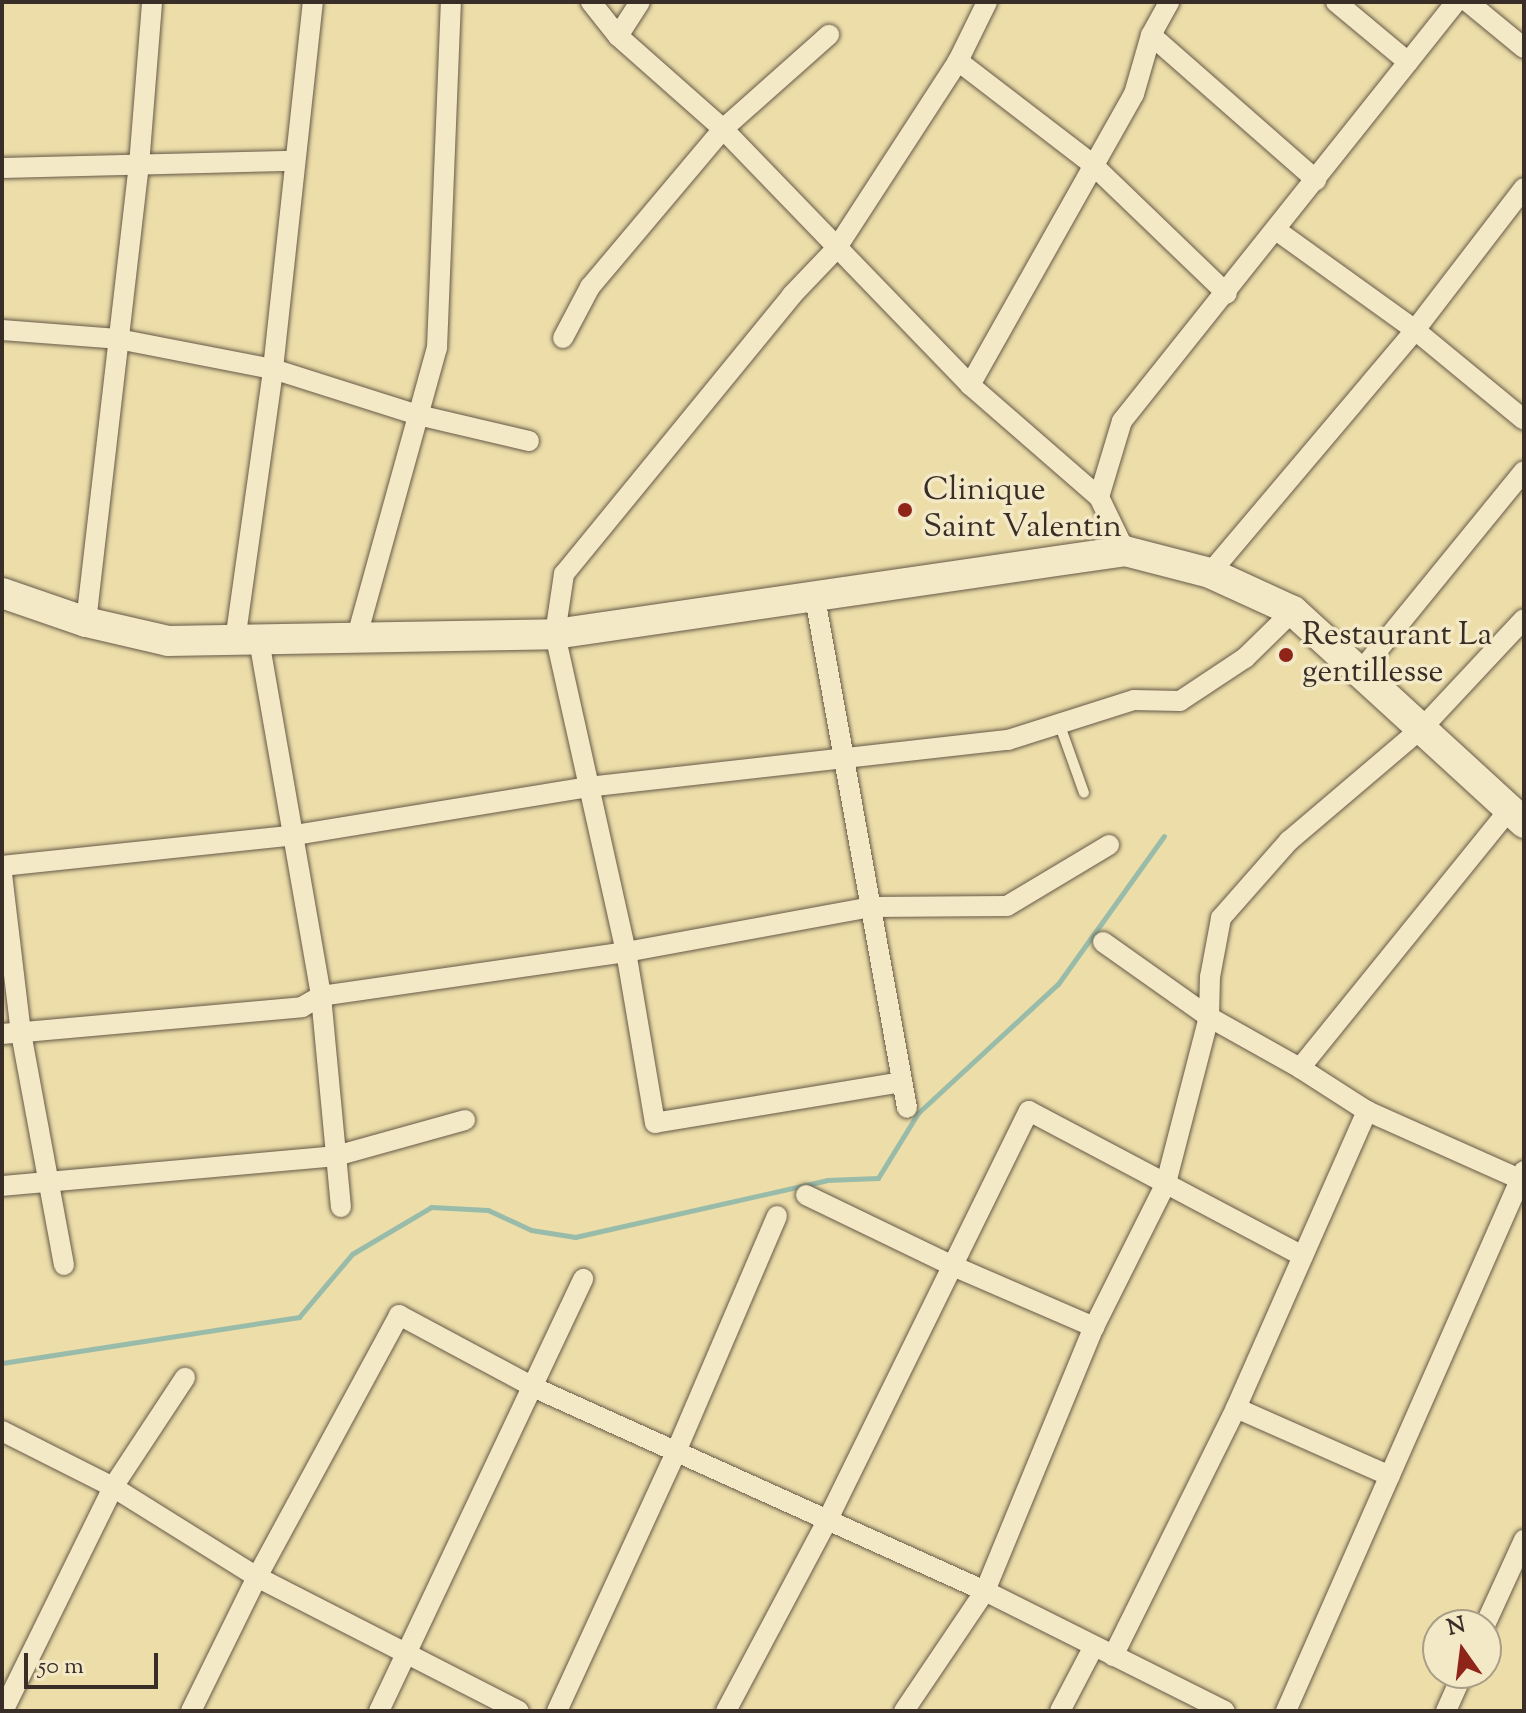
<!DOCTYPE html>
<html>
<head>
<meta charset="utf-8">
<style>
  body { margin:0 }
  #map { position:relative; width:1526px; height:1713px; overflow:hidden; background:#ecdda9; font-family:"Sorts Mill Goudy",serif }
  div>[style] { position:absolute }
  .stream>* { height:5px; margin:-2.5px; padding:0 2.5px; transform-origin:2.5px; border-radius:2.5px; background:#99bcaa }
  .roads { filter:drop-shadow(0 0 2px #665a48) drop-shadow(0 0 2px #665a48) }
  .lane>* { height:10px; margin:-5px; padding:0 5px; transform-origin:5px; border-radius:5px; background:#f3e9c7 }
  .street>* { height:20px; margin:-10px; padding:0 10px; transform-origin:10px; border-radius:10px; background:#f3e9c7 }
  .secondary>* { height:30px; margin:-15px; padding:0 15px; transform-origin:15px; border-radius:15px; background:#f3e9c7 }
  .dots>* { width:22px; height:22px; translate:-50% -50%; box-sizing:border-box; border:4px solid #f3e9c7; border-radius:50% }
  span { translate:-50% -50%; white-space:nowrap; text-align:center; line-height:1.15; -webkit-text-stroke:7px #f3e9c7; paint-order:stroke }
  .poi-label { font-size:32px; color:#392e27 }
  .left { translate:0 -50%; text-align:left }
  .frame { position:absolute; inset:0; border:4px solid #392e27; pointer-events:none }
  .north { position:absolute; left:1422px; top:1609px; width:80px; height:80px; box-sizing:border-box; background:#f3e9c7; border:2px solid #a99e87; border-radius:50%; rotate:346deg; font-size:22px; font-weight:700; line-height:32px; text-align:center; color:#392e27 }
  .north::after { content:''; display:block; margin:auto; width:28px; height:36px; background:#8f2418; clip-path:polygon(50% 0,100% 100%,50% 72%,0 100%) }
  .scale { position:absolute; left:24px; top:1653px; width:134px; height:36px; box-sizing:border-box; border:4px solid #392e27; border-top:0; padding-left:10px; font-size:24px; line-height:28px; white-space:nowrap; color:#392e27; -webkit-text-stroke:6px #f3e9c7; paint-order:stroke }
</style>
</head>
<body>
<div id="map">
  <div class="stream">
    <i style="left:2px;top:1363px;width:301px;rotate:-8.8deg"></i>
    <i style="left:299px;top:1317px;width:82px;rotate:-49.9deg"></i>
    <i style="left:352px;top:1254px;width:92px;rotate:-30.7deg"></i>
    <i style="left:431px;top:1207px;width:57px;rotate:3deg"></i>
    <i style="left:488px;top:1210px;width:47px;rotate:24.9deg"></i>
    <i style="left:531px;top:1230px;width:45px;rotate:9deg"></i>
    <i style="left:575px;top:1237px;width:258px;rotate:-12.7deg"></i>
    <i style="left:827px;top:1180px;width:51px;rotate:-2.2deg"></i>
    <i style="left:878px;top:1178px;width:76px;rotate:-58.4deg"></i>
    <i style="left:918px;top:1113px;width:190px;rotate:-42.7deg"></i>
    <i style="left:1058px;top:984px;width:182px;rotate:-54.4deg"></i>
  </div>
  <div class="roads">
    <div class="lane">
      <i style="left:1059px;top:723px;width:74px;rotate:70.3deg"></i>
    </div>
    <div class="street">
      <i style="left:591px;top:2px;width:43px;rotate:51.5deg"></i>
      <i style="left:618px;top:36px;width:140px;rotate:41.5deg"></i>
      <i style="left:723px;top:129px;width:356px;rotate:46deg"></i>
      <i style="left:970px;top:385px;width:171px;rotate:41deg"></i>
      <i style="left:1099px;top:497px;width:60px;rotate:64.3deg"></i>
      <i style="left:1336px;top:2px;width:94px;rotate:39.8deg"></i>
      <i style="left:1468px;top:2px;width:72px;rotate:39.4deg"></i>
      <i style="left:1151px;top:35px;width:220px;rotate:41.3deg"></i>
      <i style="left:618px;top:36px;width:40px;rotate:-57.1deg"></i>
      <i style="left:958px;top:61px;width:169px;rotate:37.5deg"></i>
      <i style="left:1092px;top:164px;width:187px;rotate:43.9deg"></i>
      <i style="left:2px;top:168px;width:292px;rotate:-1.4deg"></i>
      <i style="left:1276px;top:230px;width:171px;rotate:35.7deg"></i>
      <i style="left:1415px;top:330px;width:141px;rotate:39.5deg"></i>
      <i style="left:2px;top:330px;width:116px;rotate:4.4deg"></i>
      <i style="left:118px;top:339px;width:158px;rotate:11deg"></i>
      <i style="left:273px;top:369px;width:152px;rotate:17.6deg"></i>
      <i style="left:418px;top:415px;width:114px;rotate:13.2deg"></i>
      <i style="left:563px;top:338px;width:58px;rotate:-62.1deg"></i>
      <i style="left:590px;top:287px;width:207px;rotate:-49.9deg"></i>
      <i style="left:723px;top:129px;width:142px;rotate:-41.6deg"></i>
      <i style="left:970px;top:385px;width:334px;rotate:-60.6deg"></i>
      <i style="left:1134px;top:94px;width:61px;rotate:-73.9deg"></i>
      <i style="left:1151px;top:35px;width:38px;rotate:-61deg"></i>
      <i style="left:1099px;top:497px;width:79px;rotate:-73.2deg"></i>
      <i style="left:1122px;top:421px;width:536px;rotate:-51.44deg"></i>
      <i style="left:1210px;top:573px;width:318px;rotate:-49.8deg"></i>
      <i style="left:1415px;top:330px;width:179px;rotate:-52.5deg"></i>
      <i style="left:815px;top:598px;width:518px;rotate:79.77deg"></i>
      <i style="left:86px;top:622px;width:460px;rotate:-83.4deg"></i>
      <i style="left:139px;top:165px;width:164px;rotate:-85.4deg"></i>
      <i style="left:357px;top:636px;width:299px;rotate:-74.5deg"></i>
      <i style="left:437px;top:348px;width:346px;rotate:-87.7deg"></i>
      <i style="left:259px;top:640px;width:361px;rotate:80.1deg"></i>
      <i style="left:321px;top:996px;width:212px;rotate:84.6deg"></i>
      <i style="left:235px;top:641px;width:275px;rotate:-82deg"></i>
      <i style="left:273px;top:369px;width:369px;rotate:-83.8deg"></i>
      <i style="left:1360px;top:672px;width:259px;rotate:-50.8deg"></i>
      <i style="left:2px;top:866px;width:295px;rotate:-6deg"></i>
      <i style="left:295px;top:835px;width:296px;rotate:-9.3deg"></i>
      <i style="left:587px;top:787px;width:424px;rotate:-6.4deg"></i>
      <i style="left:1008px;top:740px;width:132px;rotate:-17.6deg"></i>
      <i style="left:1134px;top:700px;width:46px;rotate:1.2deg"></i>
      <i style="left:1180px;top:701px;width:78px;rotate:-33.5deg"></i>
      <i style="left:1245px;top:658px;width:67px;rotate:-44.4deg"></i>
      <i style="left:2px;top:874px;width:160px;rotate:83.2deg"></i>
      <i style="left:21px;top:1033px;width:236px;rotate:79.5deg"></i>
      <i style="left:1103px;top:942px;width:130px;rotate:35.3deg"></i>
      <i style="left:1209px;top:1017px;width:104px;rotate:29.3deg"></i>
      <i style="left:1300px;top:1068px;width:80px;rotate:32.7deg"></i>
      <i style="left:1367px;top:1111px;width:172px;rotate:24deg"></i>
      <i style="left:2px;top:1034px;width:301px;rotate:-5.1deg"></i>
      <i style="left:302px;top:1007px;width:22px;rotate:-30deg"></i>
      <i style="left:321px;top:996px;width:308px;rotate:-8.2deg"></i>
      <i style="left:626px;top:952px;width:248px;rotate:-10.4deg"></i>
      <i style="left:870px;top:907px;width:137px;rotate:-0.4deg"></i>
      <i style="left:1007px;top:906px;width:119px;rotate:-30.9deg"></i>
      <i style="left:1300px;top:1068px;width:331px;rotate:-51deg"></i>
      <i style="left:902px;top:1082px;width:250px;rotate:170.6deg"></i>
      <i style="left:655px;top:1123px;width:173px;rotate:-99.6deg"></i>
      <i style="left:626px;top:952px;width:326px;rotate:-102.6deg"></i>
      <i style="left:555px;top:634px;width:61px;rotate:-81.5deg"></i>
      <i style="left:564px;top:574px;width:360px;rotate:-50.7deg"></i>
      <i style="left:792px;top:295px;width:64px;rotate:-46.3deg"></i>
      <i style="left:836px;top:249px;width:224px;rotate:-57deg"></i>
      <i style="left:958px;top:61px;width:66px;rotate:-63.8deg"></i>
      <i style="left:2px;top:1186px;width:335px;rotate:-5.1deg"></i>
      <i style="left:336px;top:1156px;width:134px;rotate:-15.6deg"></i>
      <i style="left:806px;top:1195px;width:163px;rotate:25.8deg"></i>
      <i style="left:953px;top:1266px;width:154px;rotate:23.4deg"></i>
      <i style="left:1236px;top:1408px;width:168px;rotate:23.8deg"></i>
      <i style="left:2px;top:1431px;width:124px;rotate:26.8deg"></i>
      <i style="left:113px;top:1487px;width:170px;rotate:32deg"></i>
      <i style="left:257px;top:1577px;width:294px;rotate:27.1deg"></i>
      <i style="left:1485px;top:1625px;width:94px;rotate:-65.4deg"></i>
      <i style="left:1113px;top:1656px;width:277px;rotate:-63.6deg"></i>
      <i style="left:1236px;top:1408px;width:325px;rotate:-66.2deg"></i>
      <i style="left:3px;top:1711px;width:250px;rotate:-63.8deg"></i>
      <i style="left:113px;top:1487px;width:131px;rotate:-56.6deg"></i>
      <i style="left:191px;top:1711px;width:149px;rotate:-63.8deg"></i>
      <i style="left:257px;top:1577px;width:298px;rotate:-61.5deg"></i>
      <i style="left:399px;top:1315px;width:152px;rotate:28.2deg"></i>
      <i style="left:533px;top:1387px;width:496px;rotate:24.3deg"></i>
      <i style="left:985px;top:1591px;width:268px;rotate:26.6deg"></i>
      <i style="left:379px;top:1711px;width:478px;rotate:-64.7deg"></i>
      <i style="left:557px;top:1711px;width:283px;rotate:-65.3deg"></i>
      <i style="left:675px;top:1454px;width:259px;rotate:-66.8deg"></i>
      <i style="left:726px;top:1711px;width:215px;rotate:-62deg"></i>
      <i style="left:827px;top:1521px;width:457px;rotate:-63.8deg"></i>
      <i style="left:1029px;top:1111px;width:310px;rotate:27.9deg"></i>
      <i style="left:904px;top:1711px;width:145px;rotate:-56deg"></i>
      <i style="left:985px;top:1591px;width:286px;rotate:-67.6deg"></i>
      <i style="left:1094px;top:1327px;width:161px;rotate:-63.4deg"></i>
      <i style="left:1166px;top:1183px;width:171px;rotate:-75.5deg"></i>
      <i style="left:1209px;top:1017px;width:40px;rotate:-88.6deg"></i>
      <i style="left:1210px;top:977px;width:60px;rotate:-79.4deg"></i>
      <i style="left:1221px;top:918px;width:103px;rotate:-48.6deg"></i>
      <i style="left:1289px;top:841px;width:175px;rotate:-40.4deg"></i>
      <i style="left:1422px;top:728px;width:149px;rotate:-46.9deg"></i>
      <i style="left:1060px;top:1711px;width:73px;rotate:-62.4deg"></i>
      <i style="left:1286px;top:1711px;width:590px;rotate:-66.21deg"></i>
      <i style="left:1446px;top:1711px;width:42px;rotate:-65.9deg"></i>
    </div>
    <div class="secondary">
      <i style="left:2px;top:593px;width:89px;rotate:19deg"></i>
      <i style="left:86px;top:622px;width:84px;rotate:13deg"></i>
      <i style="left:168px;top:641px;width:387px;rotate:-1deg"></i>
      <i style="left:555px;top:634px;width:576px;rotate:-8.28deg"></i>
      <i style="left:1125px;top:551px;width:88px;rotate:14.5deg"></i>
      <i style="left:1210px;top:573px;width:91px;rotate:24.6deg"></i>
      <i style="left:1293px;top:611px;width:314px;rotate:42.5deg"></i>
    </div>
  </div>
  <div class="dots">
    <i style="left:905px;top:510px;background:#8f2418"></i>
    <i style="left:1286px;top:655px;background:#8f2418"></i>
  </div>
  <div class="poi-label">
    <span class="left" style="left:923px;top:510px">Clinique<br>Saint Valentin</span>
    <span class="left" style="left:1302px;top:655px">Restaurant La<br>gentillesse</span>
  </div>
  <div class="frame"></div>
  <div class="north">N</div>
  <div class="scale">50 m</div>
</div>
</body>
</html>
